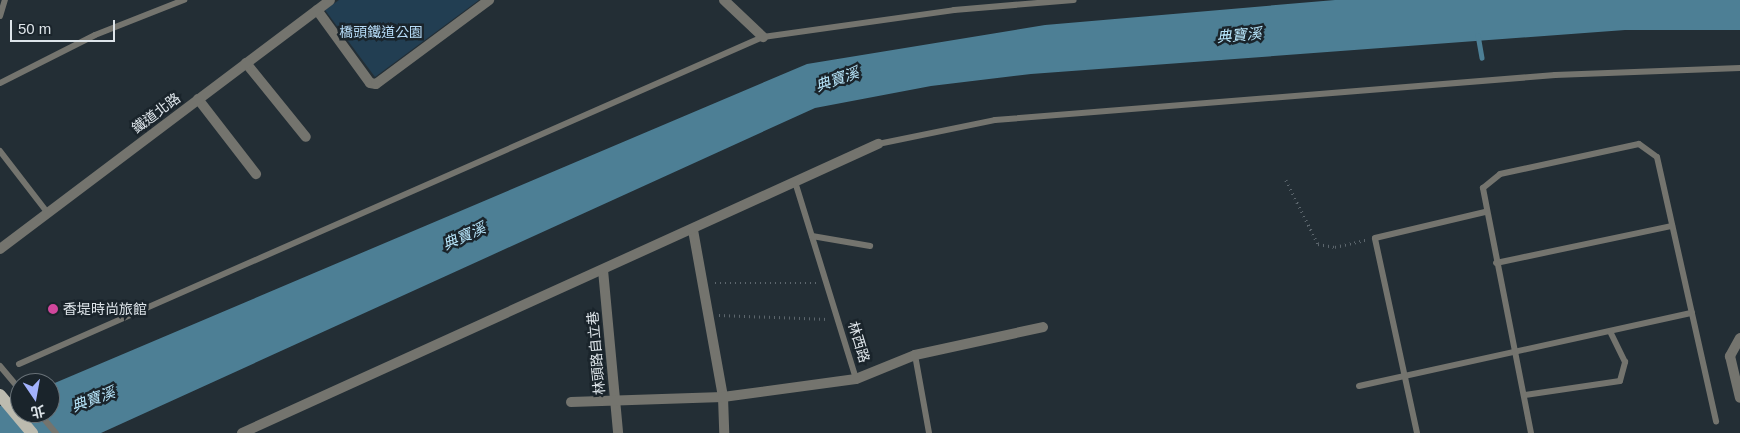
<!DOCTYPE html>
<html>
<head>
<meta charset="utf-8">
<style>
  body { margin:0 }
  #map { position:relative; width:1740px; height:433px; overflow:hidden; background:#232e35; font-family:Arial,"Noto Sans TC",sans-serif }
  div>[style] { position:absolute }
  .green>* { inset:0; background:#223e52 }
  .water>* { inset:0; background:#4d7f95 }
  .stream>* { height:4.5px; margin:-2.25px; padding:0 2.25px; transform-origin:2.25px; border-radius:2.25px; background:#4d7f95 }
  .path>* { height:2.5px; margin-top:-1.25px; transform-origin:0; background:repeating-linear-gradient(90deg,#5c666d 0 1px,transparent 0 5px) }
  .service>* { height:6px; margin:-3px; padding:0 3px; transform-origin:3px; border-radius:3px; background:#74746e }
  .minor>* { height:10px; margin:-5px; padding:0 5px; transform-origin:5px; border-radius:5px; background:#74746e }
  .tertiary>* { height:10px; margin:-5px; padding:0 5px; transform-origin:5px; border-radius:5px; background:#74746e }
  .primary>* { height:12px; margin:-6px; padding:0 6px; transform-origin:6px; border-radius:6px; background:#bcbbaf }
  .dots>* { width:14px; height:14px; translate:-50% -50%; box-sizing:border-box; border:2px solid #1a242b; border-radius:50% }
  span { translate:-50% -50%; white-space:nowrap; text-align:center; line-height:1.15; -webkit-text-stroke:5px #1a242b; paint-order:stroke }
  .park-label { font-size:14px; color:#b6dbf7 }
  .street-label { font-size:14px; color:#dde4e9 }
  .poi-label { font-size:14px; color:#dde4e9 }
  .left { translate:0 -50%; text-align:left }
  .water-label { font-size:15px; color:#b5e3f8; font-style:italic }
  .north { position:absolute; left:10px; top:373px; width:50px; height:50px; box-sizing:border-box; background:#1a242b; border:1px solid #687177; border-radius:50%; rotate:168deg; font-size:14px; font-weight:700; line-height:20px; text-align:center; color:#dde4e9 }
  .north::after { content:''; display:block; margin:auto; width:18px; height:22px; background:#a3b2fd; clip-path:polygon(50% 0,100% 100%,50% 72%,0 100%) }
  .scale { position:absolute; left:10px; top:20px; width:105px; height:22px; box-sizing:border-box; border:2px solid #dde4e9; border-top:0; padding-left:6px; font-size:15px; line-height:18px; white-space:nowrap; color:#dde4e9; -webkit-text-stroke:4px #1a242b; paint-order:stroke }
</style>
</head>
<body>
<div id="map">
  <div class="green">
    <i style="clip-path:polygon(339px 0,479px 0,375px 77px,325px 10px)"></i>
  </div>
  <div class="water">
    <i style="clip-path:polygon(1335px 0,1740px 0,1740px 30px,1625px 30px,1031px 74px,931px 86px,815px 108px,101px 433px,0 433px,0 406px,20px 398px,20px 413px,50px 413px,50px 385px,807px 64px,1045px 25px)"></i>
  </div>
  <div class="stream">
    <i style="left:1478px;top:35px;width:23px;rotate:80deg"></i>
  </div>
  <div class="path">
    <i style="left:1286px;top:180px;width:72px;rotate:63.4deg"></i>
    <i style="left:1318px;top:244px;width:17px;rotate:10deg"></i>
    <i style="left:1335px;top:247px;width:32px;rotate:-13deg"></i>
    <i style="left:715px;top:283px;width:102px"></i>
    <i style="left:719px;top:315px;width:109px;rotate:2.1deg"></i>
  </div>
  <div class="service">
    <i style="left:0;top:16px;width:17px;rotate:-73deg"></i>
    <i style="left:0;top:83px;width:106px;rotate:-26.8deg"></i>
    <i style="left:95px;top:35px;width:96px;rotate:-21.5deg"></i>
    <i style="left:878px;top:144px;width:119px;rotate:-11.6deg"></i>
    <i style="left:995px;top:120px;width:562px;rotate:-4.59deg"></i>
    <i style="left:1555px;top:75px;width:185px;rotate:-2.2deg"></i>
    <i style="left:0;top:151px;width:77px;rotate:52.4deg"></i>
    <i style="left:796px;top:185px;width:203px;rotate:72.8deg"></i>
    <i style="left:812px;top:236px;width:59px;rotate:9.8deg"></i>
    <i style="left:1496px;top:263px;width:180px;rotate:-11.9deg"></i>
    <i style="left:915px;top:355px;width:79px;rotate:79.8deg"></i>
    <i style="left:19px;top:364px;width:813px;rotate:-23.73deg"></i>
    <i style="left:763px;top:37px;width:193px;rotate:-8deg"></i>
    <i style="left:954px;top:10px;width:120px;rotate:-4.8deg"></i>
    <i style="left:0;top:366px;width:31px;rotate:50deg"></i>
    <i style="left:1359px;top:386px;width:341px;rotate:-12.4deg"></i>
    <i style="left:1525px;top:395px;width:96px;rotate:-8.4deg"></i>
    <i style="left:1620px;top:381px;width:20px;rotate:-75deg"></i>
    <i style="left:1625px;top:362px;width:34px;rotate:-116deg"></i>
    <i style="left:39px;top:413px;width:26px;rotate:50deg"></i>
    <i style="left:1417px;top:433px;width:199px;rotate:-102.2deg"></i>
    <i style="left:1375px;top:238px;width:113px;rotate:-13.3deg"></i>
    <i style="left:1531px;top:433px;width:250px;rotate:-101.1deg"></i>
    <i style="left:1483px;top:188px;width:22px;rotate:-39deg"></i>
    <i style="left:1500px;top:174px;width:142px;rotate:-12.2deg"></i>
    <i style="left:1639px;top:144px;width:22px;rotate:36deg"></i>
    <i style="left:1657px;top:157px;width:271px;rotate:77.4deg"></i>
  </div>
  <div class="minor">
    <i style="left:724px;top:0;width:54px;rotate:43.5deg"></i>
    <i style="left:317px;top:10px;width:90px;rotate:54deg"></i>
    <i style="left:370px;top:83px;width:6px;rotate:9deg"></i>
    <i style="left:376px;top:84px;width:141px;rotate:-36.6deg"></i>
    <i style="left:246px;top:63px;width:95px;rotate:51deg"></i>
    <i style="left:198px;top:99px;width:95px;rotate:52.3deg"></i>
    <i style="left:693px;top:230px;width:170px;rotate:79.8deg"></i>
    <i style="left:723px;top:397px;width:36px;rotate:88deg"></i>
    <i style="left:603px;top:270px;width:164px;rotate:84.7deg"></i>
    <i style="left:1740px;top:338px;width:21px;rotate:119deg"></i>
    <i style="left:1730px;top:356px;width:43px;rotate:76.6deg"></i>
    <i style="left:571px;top:402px;width:152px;rotate:-1.9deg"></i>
    <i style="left:723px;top:397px;width:134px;rotate:-7.7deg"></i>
    <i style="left:856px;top:379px;width:64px;rotate:-22.1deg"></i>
    <i style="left:915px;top:355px;width:131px;rotate:-12.3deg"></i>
    <i style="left:242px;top:433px;width:699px;rotate:-24.44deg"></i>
  </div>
  <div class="tertiary">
    <i style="left:0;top:249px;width:413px;rotate:-37deg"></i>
  </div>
  <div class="primary">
    <i style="left:0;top:395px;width:50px;rotate:49.9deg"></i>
  </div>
  <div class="dots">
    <i style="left:53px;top:309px;background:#d1479c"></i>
  </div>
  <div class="park-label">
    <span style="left:381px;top:32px">橋頭鐵道公園</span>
  </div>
  <div class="street-label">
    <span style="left:156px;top:113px;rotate:-37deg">鐵道北路</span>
    <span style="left:859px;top:342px;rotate:73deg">林西路</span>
    <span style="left:596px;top:353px;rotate:-95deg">林頭路自立巷</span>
  </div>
  <div class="poi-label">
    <span class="left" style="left:63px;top:309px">香堤時尚旅館</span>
  </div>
  <div class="water-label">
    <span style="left:1239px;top:35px;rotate:-5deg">典寶溪</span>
    <span style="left:837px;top:79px;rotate:-19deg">典寶溪</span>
    <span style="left:464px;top:236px;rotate:-24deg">典寶溪</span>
    <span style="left:93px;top:399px;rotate:-20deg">典寶溪</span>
  </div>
  <div class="north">北</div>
  <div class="scale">50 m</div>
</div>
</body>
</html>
